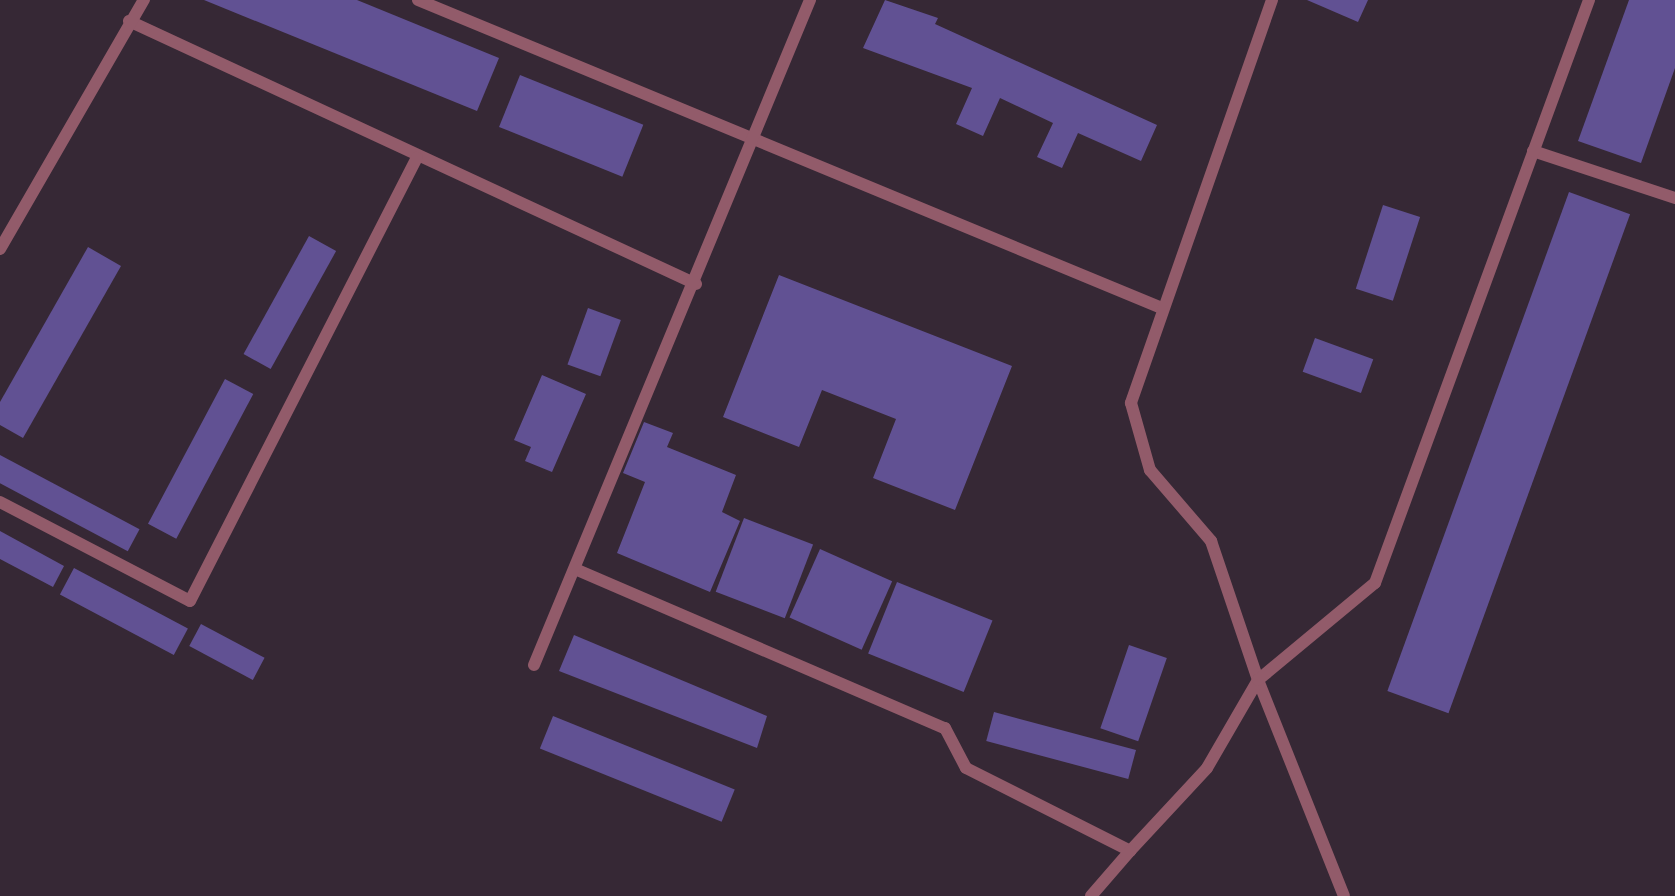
<!DOCTYPE html>
<html>
<head>
<meta charset="utf-8">
<style>
  body { margin:0 }
  #map { position:relative; width:1675px; height:896px; overflow:hidden; background:#362835; font-family:Karla,sans-serif }
  div>[style] { position:absolute }
  .building>* { inset:0; background:#615193; transform-origin:0 0 }
  .lane>* { height:12px; margin:-6px; padding:0 6px; transform-origin:6px; border-radius:6px; background:#925b6a }
  span { translate:-50% -50%; white-space:nowrap; text-align:center; line-height:1.15; -webkit-text-stroke:5px #2c1e2b; paint-order:stroke }
</style>
</head>
<body>
<div id="map">
  <div class="building">
    <i style="clip-path:polygon(204px 0,357px 0,499px 58px,477px 111px)"></i>
    <i style="clip-path:polygon(885px 0,938px 18px,935px 24px,1157px 125px,1141px 161px,1078px 133px,1062px 168px,1037px 157px,1053px 123px,1000px 98px,983px 136px,956px 124px,972px 88px,863px 48px)"></i>
    <i style="clip-path:polygon(1307px 0,1368px 0,1358px 22px)"></i>
    <i style="clip-path:polygon(1629px 0,1675px 0,1675px 68px,1641px 163px,1578px 141px)"></i>
    <i style="left:520px;top:75px;width:133px;height:56px;rotate:22deg"></i>
    <i style="left:1569px;top:192px;width:65px;height:531px;rotate:20deg"></i>
    <i style="left:1383px;top:205px;width:39px;height:88px;rotate:18deg"></i>
    <i style="left:309px;top:236px;width:31px;height:135px;rotate:29deg"></i>
    <i style="clip-path:polygon(88px 247px,121px 266px,23px 438px,0 425px,0 402px)"></i>
    <i style="clip-path:polygon(779px 275px,1012px 366px,955px 510px,873px 478px,896px 419px,822px 390px,799px 447px,723px 417px)"></i>
    <i style="left:588px;top:308px;width:35px;height:60px;rotate:20deg"></i>
    <i style="left:1315px;top:338px;width:62px;height:36px;rotate:20deg"></i>
    <i style="clip-path:polygon(542px 375px,586px 394px,552px 472px,525px 461px,531px 447px,514px 440px)"></i>
    <i style="left:225px;top:379px;width:32px;height:164px;rotate:28deg"></i>
    <i style="clip-path:polygon(644px 422px,673px 433px,667px 447px,736px 475px,722px 512px,740px 521px,710px 592px,617px 553px,645px 482px,623px 473px)"></i>
    <i style="left:0;top:455px;width:158px;height:25px;rotate:28deg"></i>
    <i style="left:744px;top:518px;width:74px;height:79px;rotate:21deg"></i>
    <i style="clip-path:polygon(0 531px,64px 566px,53px 587px,0 559px)"></i>
    <i style="left:820px;top:549px;width:79px;height:75px;rotate:24deg"></i>
    <i style="left:74px;top:568px;width:129px;height:30px;rotate:28deg"></i>
    <i style="left:897px;top:582px;width:103px;height:77px;rotate:22deg"></i>
    <i style="left:201px;top:624px;width:72px;height:25px;rotate:28deg"></i>
    <i style="clip-path:polygon(574px 635px,767px 716px,757px 748px,559px 671px)"></i>
    <i style="left:1129px;top:645px;width:40px;height:88px;rotate:19deg"></i>
    <i style="left:994px;top:712px;width:147px;height:30px;rotate:15deg"></i>
    <i style="left:553px;top:716px;width:196px;height:35px;rotate:22deg"></i>
  </div>
  <div class="lane">
    <i style="left:418px;top:0;width:802px;rotate:22.5deg"></i>
    <i style="left:1272px;top:0;width:427px;rotate:109.3deg"></i>
    <i style="left:1131px;top:403px;width:70px;rotate:74.2deg"></i>
    <i style="left:1150px;top:470px;width:94px;rotate:49.3deg"></i>
    <i style="left:1211px;top:541px;width:147px;rotate:71.3deg"></i>
    <i style="left:1258px;top:680px;width:232px;rotate:68.3deg"></i>
    <i style="left:129px;top:21px;width:625px;rotate:24.88deg"></i>
    <i style="left:1533px;top:151px;width:150px;rotate:18.3deg"></i>
    <i style="left:0;top:249px;width:288px;rotate:-60deg"></i>
    <i style="left:0;top:502px;width:214px;rotate:27.5deg"></i>
    <i style="left:190px;top:601px;width:498px;rotate:-62.9deg"></i>
    <i style="left:575px;top:569px;width:403px;rotate:23.3deg"></i>
    <i style="left:945px;top:728px;width:45px;rotate:62.3deg"></i>
    <i style="left:966px;top:768px;width:184px;rotate:26.8deg"></i>
    <i style="left:1130px;top:851px;width:113px;rotate:-47.1deg"></i>
    <i style="left:1207px;top:768px;width:102px;rotate:-59.9deg"></i>
    <i style="left:1258px;top:680px;width:152px;rotate:-39.7deg"></i>
    <i style="left:1375px;top:583px;width:621px;rotate:-69.84deg"></i>
    <i style="left:534px;top:665px;width:720px;rotate:-67.46deg"></i>
    <i style="left:1091px;top:896px;width:60px;rotate:-49.1deg"></i>
  </div>
</div>
</body>
</html>
